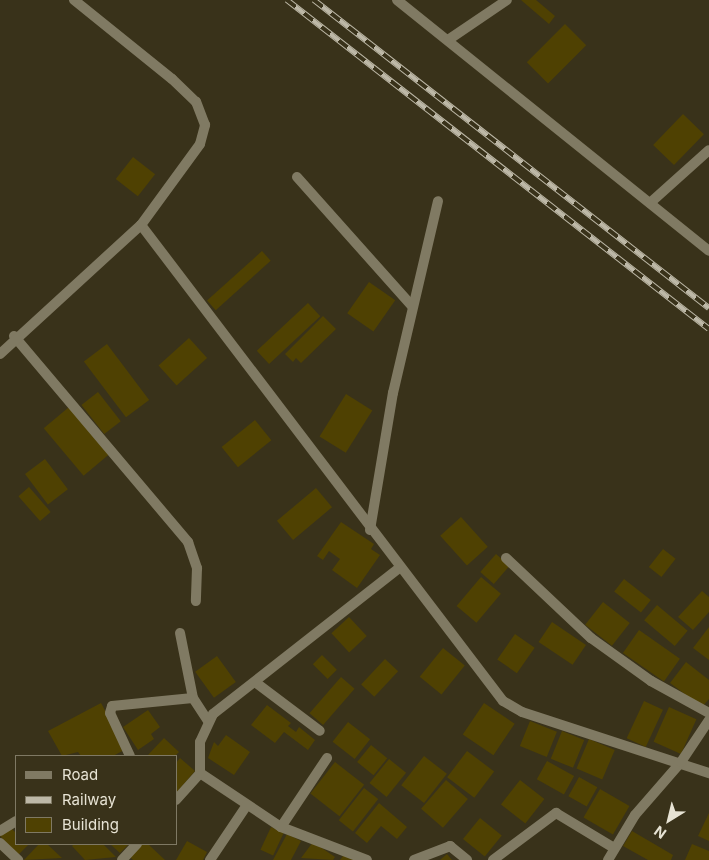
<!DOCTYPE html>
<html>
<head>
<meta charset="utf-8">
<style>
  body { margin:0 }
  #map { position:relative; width:709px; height:860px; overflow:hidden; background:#39321a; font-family:Inter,sans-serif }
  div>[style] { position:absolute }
  .building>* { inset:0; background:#4f4102; transform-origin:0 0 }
  .street>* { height:10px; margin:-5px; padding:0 5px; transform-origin:5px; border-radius:5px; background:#807a63 }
  .rail>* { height:5.5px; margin-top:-2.75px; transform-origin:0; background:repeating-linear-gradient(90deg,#39321a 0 11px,#bdb8a7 0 22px); box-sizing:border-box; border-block:1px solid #bdb8a7 }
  span { translate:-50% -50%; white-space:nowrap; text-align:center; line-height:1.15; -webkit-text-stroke:5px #39321a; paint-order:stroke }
  .legend { position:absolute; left:15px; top:755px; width:162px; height:90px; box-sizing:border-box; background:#39321a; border:1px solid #7f7964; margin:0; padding:6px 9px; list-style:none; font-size:15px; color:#e7e3d4 }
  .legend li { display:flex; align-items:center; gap:10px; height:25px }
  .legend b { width:25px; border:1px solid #7f7964 }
  .north { position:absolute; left:644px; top:795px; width:50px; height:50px; -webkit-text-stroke:4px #39321a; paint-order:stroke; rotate:216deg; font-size:14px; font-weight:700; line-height:20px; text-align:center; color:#e7e3d4 }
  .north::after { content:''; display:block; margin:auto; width:18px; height:22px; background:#e7e3d4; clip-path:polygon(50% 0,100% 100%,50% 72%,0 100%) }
</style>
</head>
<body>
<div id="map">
  <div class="building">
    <i style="clip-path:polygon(521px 0,536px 0,555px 16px,549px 24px)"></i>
    <i style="left:565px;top:24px;width:30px;height:54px;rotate:45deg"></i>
    <i style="left:683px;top:114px;width:29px;height:43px;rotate:44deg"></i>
    <i style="left:133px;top:157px;width:28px;height:28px;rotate:38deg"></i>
    <i style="left:262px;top:251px;width:13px;height:74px;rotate:48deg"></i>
    <i style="left:369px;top:282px;width:32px;height:38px;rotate:35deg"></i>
    <i style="left:308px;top:303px;width:18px;height:70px;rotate:47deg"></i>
    <i style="clip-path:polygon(323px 316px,336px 329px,301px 363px,296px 358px,293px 362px,285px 354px)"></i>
    <i style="left:189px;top:338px;width:27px;height:41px;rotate:48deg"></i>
    <i style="left:107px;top:344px;width:70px;height:29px;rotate:53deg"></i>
    <i style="left:98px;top:392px;width:37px;height:21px;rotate:52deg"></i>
    <i style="left:346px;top:394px;width:31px;height:50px;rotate:32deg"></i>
    <i style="left:69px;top:407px;width:62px;height:33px;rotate:50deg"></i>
    <i style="left:255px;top:420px;width:26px;height:43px;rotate:51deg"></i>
    <i style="left:45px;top:459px;width:38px;height:25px;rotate:53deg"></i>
    <i style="left:29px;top:487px;width:33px;height:14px;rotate:49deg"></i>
    <i style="left:316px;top:488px;width:25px;height:51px;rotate:50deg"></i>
    <i style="left:461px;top:517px;width:40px;height:28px;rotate:48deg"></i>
    <i style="clip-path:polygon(341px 522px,374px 544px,371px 549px,380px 555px,357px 588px,332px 570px,340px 559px,329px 551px,323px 560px,317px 556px)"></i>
    <i style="left:663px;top:549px;width:16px;height:23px;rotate:38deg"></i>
    <i style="left:496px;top:554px;width:18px;height:24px;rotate:41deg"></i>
    <i style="left:481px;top:577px;width:26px;height:38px;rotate:40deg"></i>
    <i style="left:624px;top:579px;width:34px;height:16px;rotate:38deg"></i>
    <i style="clip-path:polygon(702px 591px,709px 597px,709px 612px,693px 630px,678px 617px)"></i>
    <i style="left:603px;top:602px;width:34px;height:29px;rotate:38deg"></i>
    <i style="left:657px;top:605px;width:40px;height:20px;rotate:40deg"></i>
    <i style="left:349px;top:617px;width:26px;height:24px;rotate:47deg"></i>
    <i style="left:552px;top:622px;width:41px;height:24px;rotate:34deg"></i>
    <i style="clip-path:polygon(709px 627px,709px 660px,693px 648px)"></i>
    <i style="left:639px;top:630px;width:50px;height:28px;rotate:35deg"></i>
    <i style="left:515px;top:634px;width:24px;height:31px;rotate:35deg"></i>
    <i style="left:443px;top:648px;width:28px;height:37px;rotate:39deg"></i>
    <i style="left:322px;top:655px;width:21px;height:13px;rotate:45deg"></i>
    <i style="left:217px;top:656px;width:32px;height:27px;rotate:54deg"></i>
    <i style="left:385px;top:659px;width:18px;height:35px;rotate:43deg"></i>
    <i style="clip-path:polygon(686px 662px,709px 680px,709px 699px,702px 707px,670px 683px)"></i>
    <i style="left:341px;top:677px;width:18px;height:48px;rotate:41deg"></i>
    <i style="left:644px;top:701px;width:21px;height:41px;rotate:25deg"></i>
    <i style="clip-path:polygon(101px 703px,126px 749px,113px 756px,81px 756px,78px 752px,62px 756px,48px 731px)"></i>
    <i style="left:484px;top:703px;width:37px;height:38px;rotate:34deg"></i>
    <i style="clip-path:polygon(267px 705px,291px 723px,288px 726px,296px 732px,299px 727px,315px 740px,308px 750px,284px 732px,275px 743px,251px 725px)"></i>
    <i style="left:669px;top:707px;width:30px;height:38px;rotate:24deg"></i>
    <i style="clip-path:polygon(148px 710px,160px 727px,151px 734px,154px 739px,138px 750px,123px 727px)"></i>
    <i style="left:530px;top:721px;width:29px;height:27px;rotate:22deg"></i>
    <i style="left:348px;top:722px;width:28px;height:25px;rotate:38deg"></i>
    <i style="left:562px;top:731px;width:24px;height:30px;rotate:22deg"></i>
    <i style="clip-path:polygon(226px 735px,250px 752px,234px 775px,208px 758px,214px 742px,218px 746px)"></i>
    <i style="clip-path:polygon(164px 738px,179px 752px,175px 756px,147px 756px)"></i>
    <i style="left:589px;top:739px;width:28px;height:32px;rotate:23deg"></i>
    <i style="left:371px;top:745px;width:21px;height:22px;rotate:39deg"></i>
    <i style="left:467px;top:751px;width:34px;height:33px;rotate:37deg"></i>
    <i style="left:424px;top:756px;width:29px;height:37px;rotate:38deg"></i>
    <i style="clip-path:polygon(180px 758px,195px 771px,176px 793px,176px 763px)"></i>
    <i style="left:389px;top:759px;width:22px;height:31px;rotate:39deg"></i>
    <i style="left:547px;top:761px;width:31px;height:21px;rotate:29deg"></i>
    <i style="left:335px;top:762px;width:37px;height:40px;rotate:38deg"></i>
    <i style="left:579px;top:777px;width:21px;height:22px;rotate:29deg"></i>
    <i style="left:446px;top:780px;width:29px;height:38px;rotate:41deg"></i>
    <i style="left:520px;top:780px;width:31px;height:31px;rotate:38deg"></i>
    <i style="left:364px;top:788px;width:18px;height:41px;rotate:38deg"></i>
    <i style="left:600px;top:789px;width:34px;height:33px;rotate:30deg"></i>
    <i style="clip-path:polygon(379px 803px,407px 827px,397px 839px,381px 826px,367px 843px,355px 833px)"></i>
    <i style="clip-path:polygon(709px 813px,709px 841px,698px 836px)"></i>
    <i style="left:480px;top:818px;width:28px;height:27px;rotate:39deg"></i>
    <i style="clip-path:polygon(9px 826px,16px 833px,16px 844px,29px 844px,18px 855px,0 836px)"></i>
    <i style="left:271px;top:827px;width:14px;height:25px;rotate:25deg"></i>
    <i style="clip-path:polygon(632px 831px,673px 855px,671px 860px,648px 860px,623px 846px)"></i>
    <i style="clip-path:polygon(287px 834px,301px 841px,291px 860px,273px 860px)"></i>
    <i style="clip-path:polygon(187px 841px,207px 852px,203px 860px,176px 860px)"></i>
    <i style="clip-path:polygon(313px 842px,335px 857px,333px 860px,301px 858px)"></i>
    <i style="clip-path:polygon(39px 844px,47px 844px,62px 858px,24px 860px)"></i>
    <i style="clip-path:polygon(74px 844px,103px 844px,116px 857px,85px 860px,72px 846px)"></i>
    <i style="clip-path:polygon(110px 844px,129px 844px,120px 853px)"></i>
    <i style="clip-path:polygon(138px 844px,148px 844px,165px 860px,133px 860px,128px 855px)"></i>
    <i style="clip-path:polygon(692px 844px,709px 851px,709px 860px,685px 860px)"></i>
    <i style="clip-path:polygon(345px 853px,355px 860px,340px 860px)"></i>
    <i style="clip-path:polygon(447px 854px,452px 860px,440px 860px)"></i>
  </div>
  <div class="street">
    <i style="left:397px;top:0;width:400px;rotate:38.8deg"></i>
    <i style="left:448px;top:40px;width:71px;rotate:-34.1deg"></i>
    <i style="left:297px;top:177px;width:173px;rotate:48.3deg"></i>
    <i style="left:650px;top:203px;width:79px;rotate:-41.9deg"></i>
    <i style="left:141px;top:225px;width:598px;rotate:52.75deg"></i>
    <i style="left:503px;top:701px;width:22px;rotate:30deg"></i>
    <i style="left:522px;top:712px;width:197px;rotate:18.1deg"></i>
    <i style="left:14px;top:336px;width:270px;rotate:49.8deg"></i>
    <i style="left:188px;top:542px;width:28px;rotate:71deg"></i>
    <i style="left:197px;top:568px;width:33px;rotate:92deg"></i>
    <i style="left:0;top:354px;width:191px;rotate:-42.5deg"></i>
    <i style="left:141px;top:225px;width:100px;rotate:-53.9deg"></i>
    <i style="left:200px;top:144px;width:20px;rotate:-75deg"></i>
    <i style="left:205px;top:125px;width:25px;rotate:-111deg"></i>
    <i style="left:196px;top:102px;width:33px;rotate:-136deg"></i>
    <i style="left:172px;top:79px;width:126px;rotate:-141.1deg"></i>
    <i style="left:370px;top:530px;width:139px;rotate:-80.5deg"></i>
    <i style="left:393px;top:393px;width:197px;rotate:-76.8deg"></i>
    <i style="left:506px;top:558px;width:117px;rotate:43.3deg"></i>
    <i style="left:591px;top:638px;width:74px;rotate:35.6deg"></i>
    <i style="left:651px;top:681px;width:66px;rotate:28.9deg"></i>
    <i style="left:180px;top:633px;width:66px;rotate:78.7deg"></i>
    <i style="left:193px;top:698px;width:27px;rotate:57deg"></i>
    <i style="left:255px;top:682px;width:81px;rotate:37deg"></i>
    <i style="left:130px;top:756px;width:47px;rotate:-114.9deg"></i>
    <i style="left:110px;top:713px;width:7px;rotate:-74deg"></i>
    <i style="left:112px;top:706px;width:81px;rotate:-5.6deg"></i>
    <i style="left:200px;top:773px;width:97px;rotate:33.7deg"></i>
    <i style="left:281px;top:827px;width:92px;rotate:21deg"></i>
    <i style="left:176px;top:800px;width:36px;rotate:-48deg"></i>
    <i style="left:200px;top:773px;width:31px;rotate:-90deg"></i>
    <i style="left:200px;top:742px;width:31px;rotate:-65deg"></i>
    <i style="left:213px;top:714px;width:236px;rotate:-38.1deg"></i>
    <i style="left:281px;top:827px;width:83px;rotate:-56.3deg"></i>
    <i style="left:0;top:831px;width:19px;rotate:-32deg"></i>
    <i style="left:0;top:843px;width:25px;rotate:43deg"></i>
    <i style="left:122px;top:860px;width:22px;rotate:-47deg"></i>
    <i style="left:210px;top:860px;width:66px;rotate:-56.1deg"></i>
    <i style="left:414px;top:860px;width:39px;rotate:-21deg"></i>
    <i style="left:450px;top:846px;width:22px;rotate:39deg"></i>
    <i style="left:493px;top:860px;width:79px;rotate:-36.7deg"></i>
    <i style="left:556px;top:813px;width:68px;rotate:31.1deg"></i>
    <i style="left:608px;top:860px;width:52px;rotate:-59deg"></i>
    <i style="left:635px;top:815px;width:70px;rotate:-49deg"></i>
    <i style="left:681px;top:762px;width:50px;rotate:-56.3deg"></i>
  </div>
  <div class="rail">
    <i style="left:287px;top:0;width:535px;rotate:37.94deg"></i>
    <i style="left:314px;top:0;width:501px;rotate:37.95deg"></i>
  </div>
  <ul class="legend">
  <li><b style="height:6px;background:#807a63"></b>Road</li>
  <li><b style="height:6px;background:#bdb8a7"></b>Railway</li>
  <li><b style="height:14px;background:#4f4102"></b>Building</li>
  </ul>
  <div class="north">N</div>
</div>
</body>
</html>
